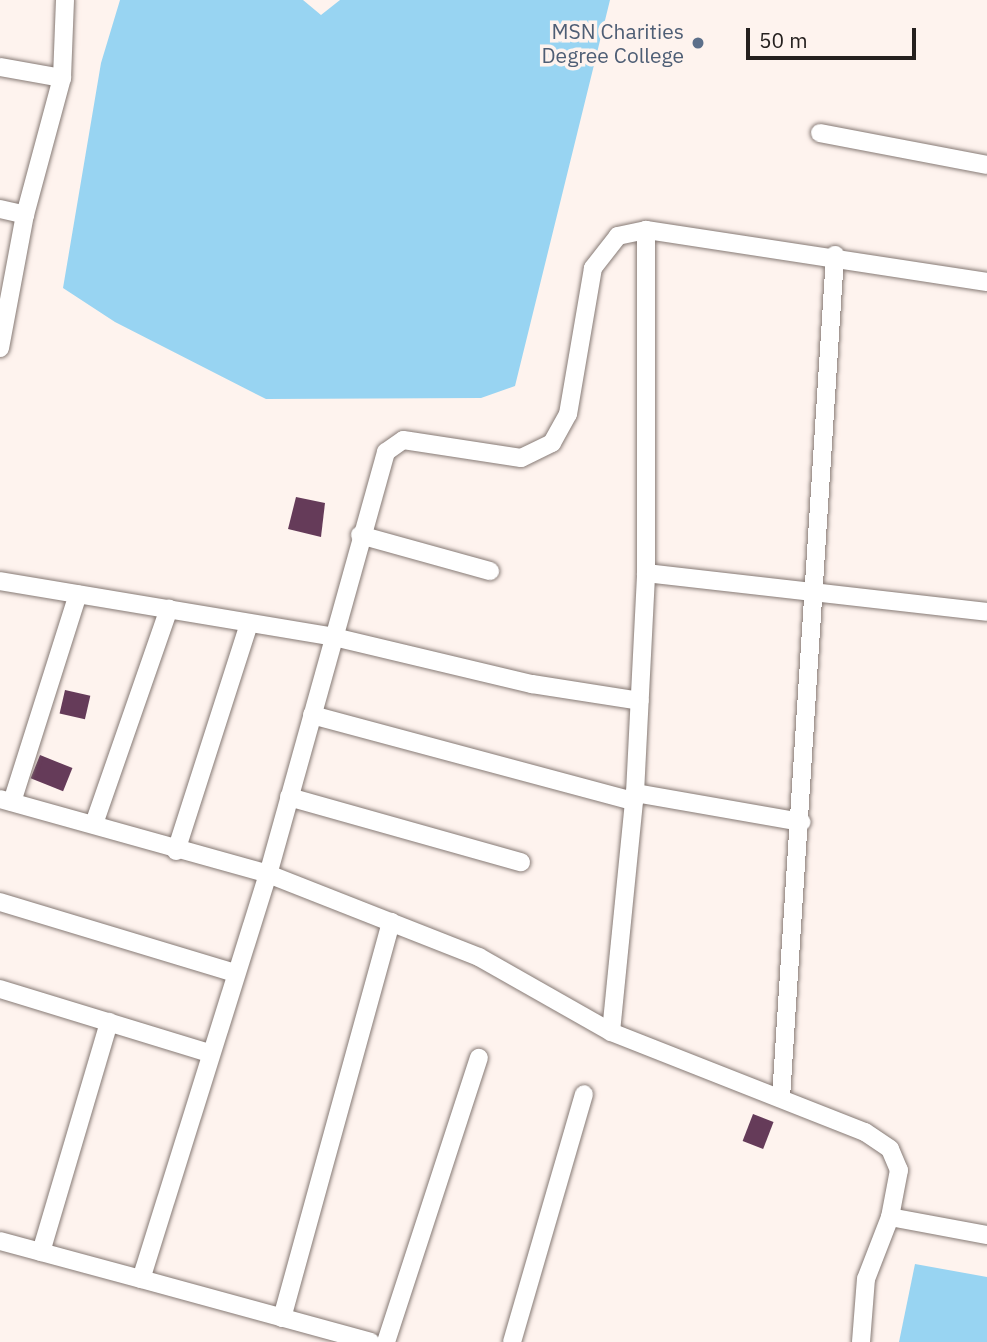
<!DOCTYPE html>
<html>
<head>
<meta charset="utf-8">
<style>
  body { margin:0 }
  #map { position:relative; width:987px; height:1342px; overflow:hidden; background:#fef3ee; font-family:"IBM Plex Sans",sans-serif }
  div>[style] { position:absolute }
  .water>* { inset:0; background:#98d4f2 }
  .building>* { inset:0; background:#653b59; transform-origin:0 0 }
  .roads { filter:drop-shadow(0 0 2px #867a75) drop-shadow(0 0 2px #867a75) }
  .minor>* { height:18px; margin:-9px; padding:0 9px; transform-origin:9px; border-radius:9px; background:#fff }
  .dots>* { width:19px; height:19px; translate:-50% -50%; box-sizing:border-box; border:4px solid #fef3ee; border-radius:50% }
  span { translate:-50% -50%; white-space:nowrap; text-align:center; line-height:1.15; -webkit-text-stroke:7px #fef3ee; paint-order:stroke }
  .service-label { font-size:21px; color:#4e5e75 }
  .right { translate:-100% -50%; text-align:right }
  .scale { position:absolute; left:746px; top:28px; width:170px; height:32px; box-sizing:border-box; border:4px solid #25201e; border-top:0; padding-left:9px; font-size:21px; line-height:24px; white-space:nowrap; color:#25201e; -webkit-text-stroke:5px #fef3ee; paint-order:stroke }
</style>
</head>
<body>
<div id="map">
  <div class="water">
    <i style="clip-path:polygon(120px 0,303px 0,321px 15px,340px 0,610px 0,515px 386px,481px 398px,266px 399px,115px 322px,63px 288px,101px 63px)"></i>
    <i style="clip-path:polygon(915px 1264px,987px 1277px,987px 1342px,899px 1342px)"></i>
  </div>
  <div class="building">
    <i style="clip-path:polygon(296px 497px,325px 503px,321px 537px,288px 529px)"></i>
    <i style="left:65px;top:690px;width:26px;height:24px;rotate:13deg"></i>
    <i style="left:40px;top:755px;width:35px;height:25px;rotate:22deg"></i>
    <i style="left:753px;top:1114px;width:22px;height:29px;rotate:21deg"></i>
  </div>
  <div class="roads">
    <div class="minor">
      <i style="left:0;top:67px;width:63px;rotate:10.1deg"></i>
      <i style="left:820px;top:133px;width:170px;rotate:10.8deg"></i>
      <i style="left:0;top:209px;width:26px;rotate:13deg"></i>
      <i style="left:25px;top:215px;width:142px;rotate:-74.9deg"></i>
      <i style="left:62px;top:78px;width:78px;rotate:-87.8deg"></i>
      <i style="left:987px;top:282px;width:345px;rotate:-171.3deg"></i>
      <i style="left:646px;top:230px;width:29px;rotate:168deg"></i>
      <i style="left:618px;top:236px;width:41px;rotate:128deg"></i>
      <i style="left:593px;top:268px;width:148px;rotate:99.7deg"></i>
      <i style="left:568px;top:414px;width:33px;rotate:119deg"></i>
      <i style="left:552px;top:443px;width:34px;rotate:154deg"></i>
      <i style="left:521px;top:458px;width:119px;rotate:-171.3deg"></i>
      <i style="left:403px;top:440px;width:21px;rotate:145deg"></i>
      <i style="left:386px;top:452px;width:438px;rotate:105.6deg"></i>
      <i style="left:268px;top:874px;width:227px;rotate:21.5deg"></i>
      <i style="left:479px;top:957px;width:152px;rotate:29.6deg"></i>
      <i style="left:611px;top:1032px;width:273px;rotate:21.5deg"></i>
      <i style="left:865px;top:1132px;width:30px;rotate:34deg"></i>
      <i style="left:890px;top:1149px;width:23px;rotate:67deg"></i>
      <i style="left:899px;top:1170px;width:48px;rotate:100.8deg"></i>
      <i style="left:890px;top:1217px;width:99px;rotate:10.5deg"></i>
      <i style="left:0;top:348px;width:135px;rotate:-79.4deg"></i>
      <i style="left:360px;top:535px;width:135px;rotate:15.5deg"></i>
      <i style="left:646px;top:573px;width:343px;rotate:6.5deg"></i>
      <i style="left:0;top:581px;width:339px;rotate:9.5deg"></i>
      <i style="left:334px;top:637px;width:204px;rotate:13.4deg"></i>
      <i style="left:532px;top:684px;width:109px;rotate:8.9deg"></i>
      <i style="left:312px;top:715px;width:333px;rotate:15deg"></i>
      <i style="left:634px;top:801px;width:8px;rotate:-83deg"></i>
      <i style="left:635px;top:793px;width:169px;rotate:9.9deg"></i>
      <i style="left:635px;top:793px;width:220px;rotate:-87.1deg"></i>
      <i style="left:646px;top:573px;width:343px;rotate:-90deg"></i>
      <i style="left:289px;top:797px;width:241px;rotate:15.7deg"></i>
      <i style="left:0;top:799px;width:278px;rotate:15.6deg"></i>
      <i style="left:268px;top:874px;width:424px;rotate:107.4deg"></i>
      <i style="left:141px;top:1279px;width:238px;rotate:15.3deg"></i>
      <i style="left:12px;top:802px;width:218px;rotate:-72.4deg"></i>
      <i style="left:95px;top:821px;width:225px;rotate:-70.8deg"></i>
      <i style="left:176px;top:851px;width:239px;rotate:-72.2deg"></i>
      <i style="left:0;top:902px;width:245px;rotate:16.8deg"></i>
      <i style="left:0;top:989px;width:219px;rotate:17deg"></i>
      <i style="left:611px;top:1032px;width:232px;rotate:-84.3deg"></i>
      <i style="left:781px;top:1098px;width:845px;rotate:-86.33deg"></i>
      <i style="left:0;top:1241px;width:146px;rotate:15.1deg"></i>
      <i style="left:41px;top:1252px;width:240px;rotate:-73.5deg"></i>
      <i style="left:282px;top:1318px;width:411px;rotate:-74.6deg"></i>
      <i style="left:386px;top:1342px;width:299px;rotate:-71.9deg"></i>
      <i style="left:512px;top:1342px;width:258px;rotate:-73.8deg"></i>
      <i style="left:861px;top:1342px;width:63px;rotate:-85.5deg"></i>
      <i style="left:866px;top:1279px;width:66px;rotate:-68.8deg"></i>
    </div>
  </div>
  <div class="dots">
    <i style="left:698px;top:43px;background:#5c6f8a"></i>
  </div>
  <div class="service-label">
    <span class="right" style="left:684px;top:43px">MSN Charities<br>Degree College</span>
  </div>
  <div class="scale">50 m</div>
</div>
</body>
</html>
